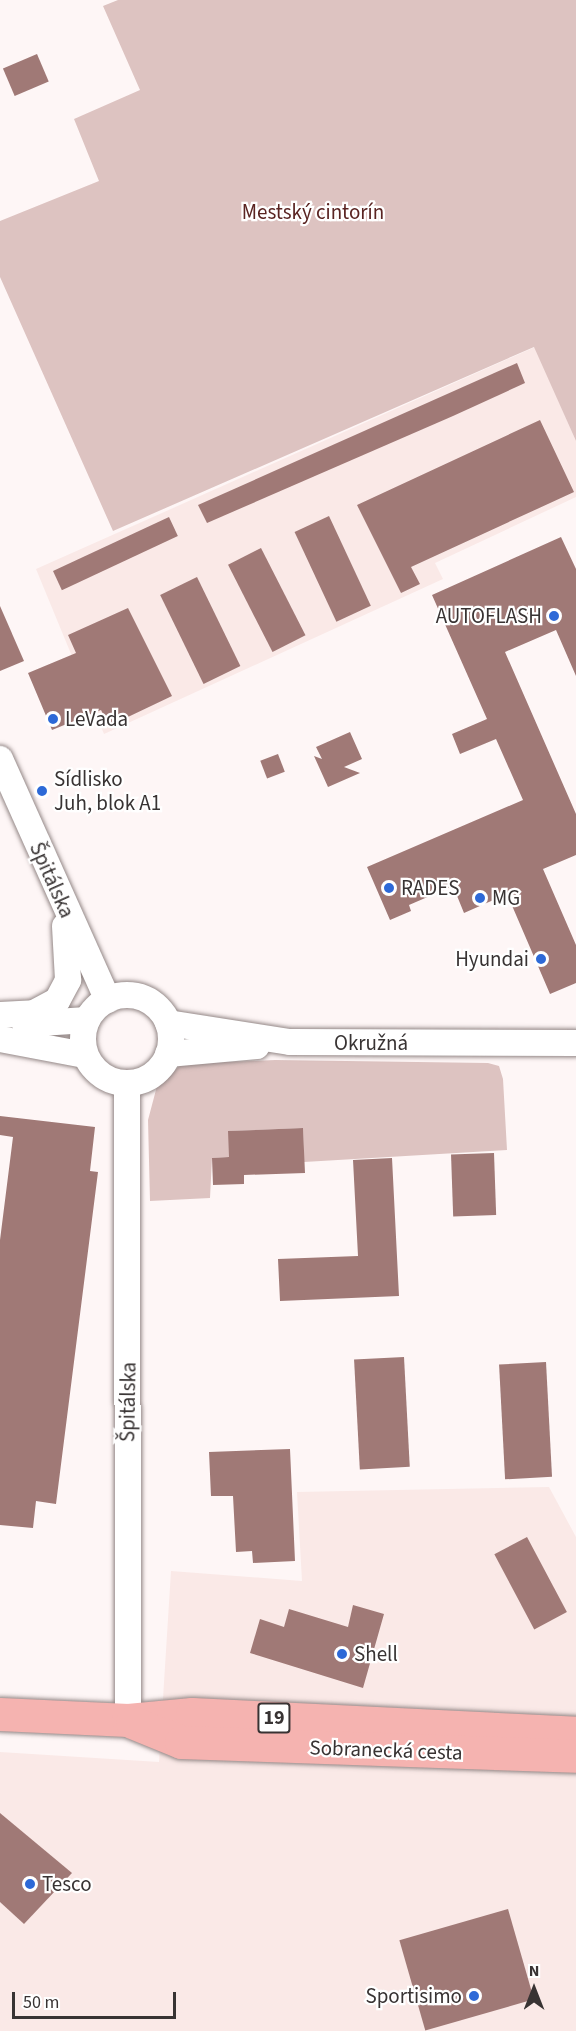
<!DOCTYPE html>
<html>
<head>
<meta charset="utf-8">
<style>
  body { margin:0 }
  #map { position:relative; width:576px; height:2031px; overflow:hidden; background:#fef6f6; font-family:"Source Sans 3",sans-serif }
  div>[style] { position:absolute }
  .built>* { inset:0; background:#fae9e7 }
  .green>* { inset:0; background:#ddc3c1 }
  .building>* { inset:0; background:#a07976; transform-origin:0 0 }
  .roads { filter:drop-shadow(0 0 2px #948887) drop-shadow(0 0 2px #948887) }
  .minor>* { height:26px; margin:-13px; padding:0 13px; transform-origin:13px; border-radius:13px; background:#fff }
  .minor>.ring { margin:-13px; padding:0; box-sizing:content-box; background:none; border:26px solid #fff; border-radius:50% }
  .major>* { height:33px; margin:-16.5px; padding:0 16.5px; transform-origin:16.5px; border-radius:16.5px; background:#f5b3b0 }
  .dots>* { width:16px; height:16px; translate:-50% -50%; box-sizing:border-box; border:3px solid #fff; border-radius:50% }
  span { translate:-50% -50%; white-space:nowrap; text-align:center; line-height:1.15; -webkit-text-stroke:4.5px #fff; paint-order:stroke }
  .shield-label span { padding:2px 4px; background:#fff; border:2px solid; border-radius:4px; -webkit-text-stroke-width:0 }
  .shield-label { font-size:20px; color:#383333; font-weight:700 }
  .park-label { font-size:21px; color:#5a2422 }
  .poi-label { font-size:21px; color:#383333 }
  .right { translate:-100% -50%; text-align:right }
  .left { translate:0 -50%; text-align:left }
  .street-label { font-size:21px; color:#383333 }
  .north { position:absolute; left:504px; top:1959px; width:60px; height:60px; -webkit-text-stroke:4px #fff; paint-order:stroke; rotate:0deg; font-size:16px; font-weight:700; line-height:24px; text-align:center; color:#383333 }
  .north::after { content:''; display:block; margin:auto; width:21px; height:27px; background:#383333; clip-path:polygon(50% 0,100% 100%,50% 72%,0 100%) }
  .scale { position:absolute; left:12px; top:1992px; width:164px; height:27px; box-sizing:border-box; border:3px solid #383333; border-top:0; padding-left:8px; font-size:18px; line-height:21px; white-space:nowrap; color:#383333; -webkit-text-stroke:4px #fff; paint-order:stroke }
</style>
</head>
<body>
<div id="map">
  <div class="built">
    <i style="clip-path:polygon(535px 347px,576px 441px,576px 497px,435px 563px,443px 579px,104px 734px,36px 569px)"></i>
    <i style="clip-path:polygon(549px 1487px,576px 1537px,576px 2031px,0 2031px,0 1752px,159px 1762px,171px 1571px,302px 1581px,297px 1492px)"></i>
  </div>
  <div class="green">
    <i style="clip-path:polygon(118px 0,576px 0,576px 441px,534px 347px,113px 531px,0 277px,0 221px,99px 181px,74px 119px,140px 90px,103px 6px)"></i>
    <i style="clip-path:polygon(275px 1060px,488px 1063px,499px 1066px,503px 1079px,507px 1150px,304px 1162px,303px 1128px,229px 1131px,229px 1157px,212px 1158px,210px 1198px,150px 1201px,148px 1120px,157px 1086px,182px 1064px)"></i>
  </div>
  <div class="building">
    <i style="left:37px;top:54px;width:30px;height:37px;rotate:67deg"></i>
    <i style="clip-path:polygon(517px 363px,525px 383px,453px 416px,207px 523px,198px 505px)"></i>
    <i style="clip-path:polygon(540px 420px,574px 492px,411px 567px,420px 584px,401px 593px,357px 505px)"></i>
    <i style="left:329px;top:516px;width:99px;height:38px;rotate:65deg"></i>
    <i style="left:169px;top:517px;width:21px;height:128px;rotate:65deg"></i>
    <i style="clip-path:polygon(561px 537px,576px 569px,576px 676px,556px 630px,505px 652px,576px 814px,576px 855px,543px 869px,576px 945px,576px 983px,550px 994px,507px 894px,464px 913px,453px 886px,409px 905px,411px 911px,390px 920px,367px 867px,523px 800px,496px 739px,460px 754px,452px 734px,487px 719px,432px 595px)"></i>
    <i style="left:261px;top:548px;width:98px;height:37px;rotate:63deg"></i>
    <i style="left:197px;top:577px;width:99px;height:41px;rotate:64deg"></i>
    <i style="clip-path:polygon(0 606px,24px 661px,0 671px)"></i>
    <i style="clip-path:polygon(128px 608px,172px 696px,109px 726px,101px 710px,52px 730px,28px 673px,76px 653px,68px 635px)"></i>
    <i style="clip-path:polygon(350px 732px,362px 759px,344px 767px,360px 773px,328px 787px,314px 756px,322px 759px,316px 747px)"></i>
    <i style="left:278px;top:754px;width:19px;height:19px;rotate:69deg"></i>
    <i style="clip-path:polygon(0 1116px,95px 1127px,90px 1171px,98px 1172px,56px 1504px,36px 1501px,33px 1528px,0 1525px,0 1240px,13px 1137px,0 1135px)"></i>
    <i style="clip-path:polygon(303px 1128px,305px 1173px,244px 1175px,244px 1184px,213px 1185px,212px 1158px,229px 1157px,228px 1131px)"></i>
    <i style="left:494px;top:1153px;width:62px;height:43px;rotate:88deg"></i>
    <i style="clip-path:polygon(392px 1158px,399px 1296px,280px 1301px,278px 1259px,358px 1256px,353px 1160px)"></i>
    <i style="left:404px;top:1357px;width:110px;height:50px;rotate:87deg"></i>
    <i style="left:546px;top:1362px;width:115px;height:47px;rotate:87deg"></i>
    <i style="clip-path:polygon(290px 1449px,295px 1561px,253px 1563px,252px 1551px,236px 1552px,233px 1496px,211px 1496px,209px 1452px)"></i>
    <i style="left:527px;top:1537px;width:85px;height:37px;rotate:62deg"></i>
    <i style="clip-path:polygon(353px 1605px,384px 1614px,363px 1688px,250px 1653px,260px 1619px,284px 1627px,289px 1609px,348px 1627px)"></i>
    <i style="clip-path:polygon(0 1813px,72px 1873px,24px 1924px,0 1902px)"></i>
    <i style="left:508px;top:1909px;width:94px;height:113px;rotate:74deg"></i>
  </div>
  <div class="roads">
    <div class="minor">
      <i style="left:0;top:759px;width:264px;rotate:65.9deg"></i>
      <i class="ring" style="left:83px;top:995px;width:62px;height:62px"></i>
      <i style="left:0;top:1015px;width:34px;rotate:-3deg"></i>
      <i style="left:34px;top:1013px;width:26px;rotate:-28deg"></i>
      <i style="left:57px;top:1001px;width:24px;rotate:-62deg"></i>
      <i style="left:68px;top:980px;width:54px;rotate:-93.2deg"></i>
      <i style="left:168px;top:1023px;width:123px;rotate:8.9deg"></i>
      <i style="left:290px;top:1042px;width:286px;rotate:0.2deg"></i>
      <i style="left:25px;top:1024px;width:62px;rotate:-3.7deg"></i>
      <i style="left:0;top:1039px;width:86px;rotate:10.7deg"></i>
      <i style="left:168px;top:1054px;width:89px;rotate:-5.1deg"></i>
      <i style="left:127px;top:1083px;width:637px;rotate:89.91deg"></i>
    </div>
    <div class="major">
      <i style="left:0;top:1714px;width:128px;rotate:2.7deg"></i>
      <i style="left:128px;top:1720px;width:64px;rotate:-5.4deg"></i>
      <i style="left:192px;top:1714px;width:384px;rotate:2.8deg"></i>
      <i style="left:132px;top:1722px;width:53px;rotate:22.2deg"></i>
      <i style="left:181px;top:1742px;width:395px;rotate:2deg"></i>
    </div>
  </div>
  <div class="dots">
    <i style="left:554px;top:616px;background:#2d69d7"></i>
    <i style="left:53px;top:719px;background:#2d69d7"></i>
    <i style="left:42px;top:791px;background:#2d69d7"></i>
    <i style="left:389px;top:888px;background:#2d69d7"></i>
    <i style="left:480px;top:898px;background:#2d69d7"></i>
    <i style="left:541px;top:959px;background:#2d69d7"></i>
    <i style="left:342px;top:1654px;background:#2d69d7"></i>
    <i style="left:30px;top:1884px;background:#2d69d7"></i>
    <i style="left:474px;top:1996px;background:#2d69d7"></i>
  </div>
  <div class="shield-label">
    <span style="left:274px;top:1718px">19</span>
  </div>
  <div class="park-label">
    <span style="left:313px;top:212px">Mestský cintorín</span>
  </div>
  <div class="poi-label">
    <span class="right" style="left:542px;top:616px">AUTOFLASH</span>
    <span class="left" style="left:65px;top:719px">LeVada</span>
    <span class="left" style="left:54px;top:791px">Sídlisko<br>Juh, blok A1</span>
    <span class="left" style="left:401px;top:888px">RADES</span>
    <span class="left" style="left:492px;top:898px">MG</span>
    <span class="right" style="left:529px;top:959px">Hyundai</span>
    <span class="left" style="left:354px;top:1654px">Shell</span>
    <span class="left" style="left:42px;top:1884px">Tesco</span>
    <span class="right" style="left:462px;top:1996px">Sportisimo</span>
  </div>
  <div class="street-label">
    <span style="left:52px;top:880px;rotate:66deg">Špitálska</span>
    <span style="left:371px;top:1043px">Okružná</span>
    <span style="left:128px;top:1402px;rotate:-89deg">Špitálska</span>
    <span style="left:386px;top:1750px;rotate:2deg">Sobranecká cesta</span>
  </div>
  <div class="north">N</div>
  <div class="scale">50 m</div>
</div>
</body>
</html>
